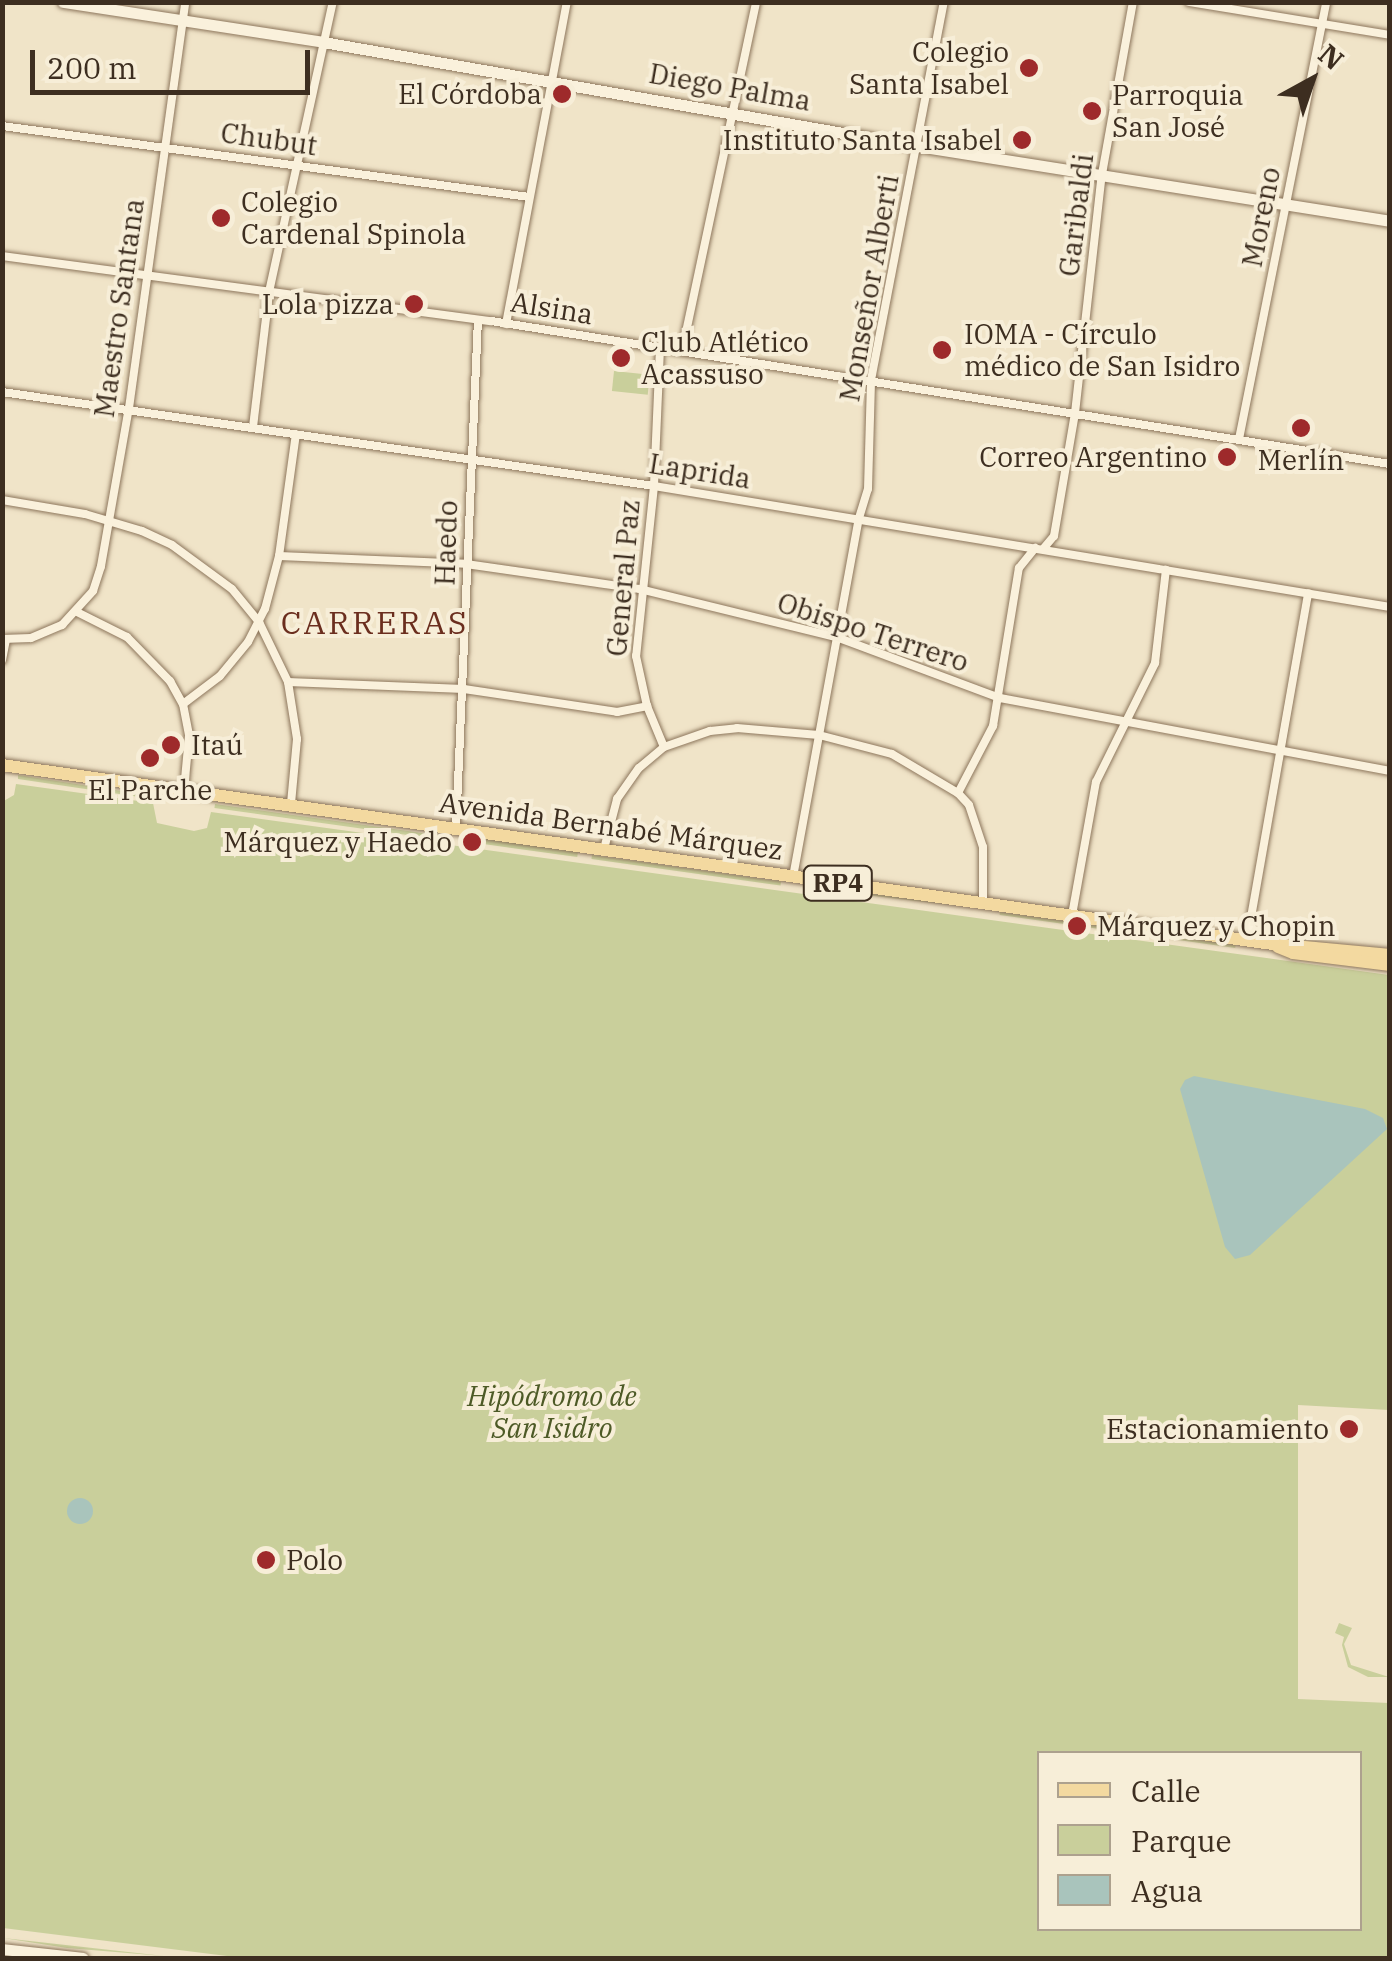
<!DOCTYPE html>
<html>
<head>
<meta charset="utf-8">
<style>
  body { margin:0 }
  #map { position:relative; width:1392px; height:1961px; overflow:hidden; background:#f0e4c8; font-family:"IBM Plex Serif",serif }
  div>[style] { position:absolute }
  .green>* { inset:0; background:#c9cf9b; transform-origin:0 0 }
  .water>* { inset:0; background:#a9c4bc }
  .round { border-radius:50% }
  .roads { filter:drop-shadow(0 0 2px #8d765c) drop-shadow(0 0 2px #8d765c) }
  .street>* { height:8px; margin:-4px; padding:0 4px; transform-origin:4px; border-radius:4px; background:#faf1dc }
  .secondary>* { height:11px; margin:-5.5px; padding:0 5.5px; transform-origin:5.5px; border-radius:5.5px; background:#faf1dc }
  .primary>* { height:12px; margin:-6px; padding:0 6px; transform-origin:6px; border-radius:6px; background:#f3d9a0 }
  .dots>* { width:28px; height:28px; translate:-50% -50%; box-sizing:border-box; border:5px solid #f7eed8; border-radius:50% }
  span { translate:-50% -50%; white-space:nowrap; text-align:center; line-height:1.15; -webkit-text-stroke:8px #f7eed8; paint-order:stroke }
  .shield-label span { padding:2px 8px; background:#f7eed8; border:2px solid; border-radius:8px; -webkit-text-stroke-width:0 }
  .shield-label { font-size:25px; color:#3d2e20; font-weight:700 }
  .poi-label { font-size:28px; color:#3d2e20 }
  .right { translate:-100% -50%; text-align:right }
  .left { translate:0 -50%; text-align:left }
  .street-label { font-size:28px; color:#3d2e20 }
  .park-label { font-size:28px; color:#4d5a26; font-style:italic }
  .quarter-label { font-size:32px; color:#6b2e1e; letter-spacing:2.5px }
  .frame { position:absolute; inset:0; border:5px solid #3d2e20; pointer-events:none }
  .legend { position:absolute; left:1037px; top:1751px; width:325px; height:180px; box-sizing:border-box; background:#f7eed8; border:2px solid #ada18e; margin:0; padding:12px 18px; list-style:none; font-size:30px; color:#3d2e20 }
  .legend li { display:flex; align-items:center; gap:20px; height:50px }
  .legend b { width:50px; border:2px solid #ada18e }
  .north { position:absolute; left:1262px; top:30px; width:100px; height:100px; -webkit-text-stroke:8px #f7eed8; paint-order:stroke; rotate:40deg; font-size:28px; font-weight:700; line-height:40px; text-align:center; color:#3d2e20 }
  .north::after { content:''; display:block; margin:auto; width:35px; height:45px; background:#3d2e20; clip-path:polygon(50% 0,100% 100%,50% 72%,0 100%) }
  .scale { position:absolute; left:30px; top:50px; width:280px; height:45px; box-sizing:border-box; border:5px solid #3d2e20; border-top:0; padding-left:12px; font-size:30px; line-height:35px; white-space:nowrap; color:#3d2e20; -webkit-text-stroke:8px #f7eed8; paint-order:stroke }
</style>
</head>
<body>
<div id="map">
  <div class="green">
    <i style="left:614px;top:371px;width:36px;height:20px;rotate:6deg"></i>
    <i style="clip-path:polygon(18px 775px,154px 796px,153px 799px,18px 779px)"></i>
    <i style="clip-path:polygon(evenodd,16px 784px,153px 803px,157px 823px,194px 831px,207px 828px,211px 812px,1389px 975px,1389px 1410px,1298px 1405px,1298px 1699px,1389px 1703px,1389px 1958px,243px 1958px,3px 1928px,2px 802px,14px 795px,16px 784px,1040px 1754px,1360px 1754px,1360px 1928px,1040px 1928px,1040px 1754px)"></i>
    <i style="left:215px;top:804px;width:229px;height:4px;rotate:8deg"></i>
    <i style="left:470px;top:837px;width:109px;height:5px;rotate:8deg"></i>
    <i style="left:592px;top:855px;width:191px;height:4px;rotate:8deg"></i>
    <i style="clip-path:polygon(808px 885px,966px 907px,808px 888px)"></i>
    <i style="left:1000px;top:912px;width:238px;height:3px;rotate:8deg"></i>
    <i style="clip-path:polygon(1339px 1623px,1352px 1628px,1344px 1644px,1351px 1665px,1389px 1677px,1368px 1677px,1348px 1667px,1342px 1645px,1344px 1637px,1335px 1633px)"></i>
    <i style="clip-path:polygon(3px 1938px,164px 1956px,188px 1958px,67px 1948px)"></i>
  </div>
  <div class="water">
    <i style="clip-path:polygon(1194px 1076px,1365px 1109px,1383px 1118px,1387px 1129px,1250px 1255px,1235px 1259px,1225px 1247px,1180px 1089px,1185px 1080px)"></i>
    <i class="round" style="left:67px;top:1498px;width:26px;height:26px"></i>
  </div>
  <div class="roads">
    <div class="street">
      <i style="left:1189px;top:2px;width:204px;rotate:9.3deg"></i>
      <i style="left:2px;top:126px;width:532px;rotate:7.67deg"></i>
      <i style="left:2px;top:256px;width:493px;rotate:7.6deg"></i>
      <i style="left:491px;top:321px;width:910px;rotate:9.04deg"></i>
      <i style="left:506px;top:324px;width:328px;rotate:-79.3deg"></i>
      <i style="left:660px;top:348px;width:138px;rotate:92.5deg"></i>
      <i style="left:654px;top:486px;width:171px;rotate:96deg"></i>
      <i style="left:636px;top:656px;width:51px;rotate:77.6deg"></i>
      <i style="left:647px;top:706px;width:44px;rotate:67.5deg"></i>
      <i style="left:682px;top:351px;width:357px;rotate:-78deg"></i>
      <i style="left:2px;top:392px;width:659px;rotate:8.2deg"></i>
      <i style="left:654px;top:486px;width:746px;rotate:9.34deg"></i>
      <i style="left:253px;top:427px;width:136px;rotate:-83.2deg"></i>
      <i style="left:269px;top:292px;width:297px;rotate:-77.6deg"></i>
      <i style="left:1239px;top:439px;width:446px;rotate:-78.7deg"></i>
      <i style="left:2px;top:500px;width:84px;rotate:9.6deg"></i>
      <i style="left:85px;top:514px;width:59px;rotate:16.6deg"></i>
      <i style="left:142px;top:531px;width:33px;rotate:25deg"></i>
      <i style="left:172px;top:545px;width:74px;rotate:36.3deg"></i>
      <i style="left:232px;top:589px;width:43px;rotate:50.7deg"></i>
      <i style="left:259px;top:622px;width:67px;rotate:64.2deg"></i>
      <i style="left:288px;top:682px;width:58px;rotate:81deg"></i>
      <i style="left:297px;top:739px;width:65px;rotate:95.3deg"></i>
      <i style="left:1043px;top:549px;width:17px;rotate:-50deg"></i>
      <i style="left:1054px;top:536px;width:125px;rotate:-80.3deg"></i>
      <i style="left:1075px;top:413px;width:241px;rotate:-83.6deg"></i>
      <i style="left:1102px;top:174px;width:175px;rotate:-79.8deg"></i>
      <i style="left:279px;top:556px;width:187px;rotate:2.4deg"></i>
      <i style="left:466px;top:564px;width:176px;rotate:8.2deg"></i>
      <i style="left:640px;top:589px;width:202px;rotate:13.8deg"></i>
      <i style="left:836px;top:637px;width:175px;rotate:20.4deg"></i>
      <i style="left:1000px;top:698px;width:397px;rotate:10.6deg"></i>
      <i style="left:77px;top:612px;width:56px;rotate:26.6deg"></i>
      <i style="left:127px;top:637px;width:62px;rotate:45.7deg"></i>
      <i style="left:170px;top:681px;width:26px;rotate:61deg"></i>
      <i style="left:183px;top:704px;width:33px;rotate:79deg"></i>
      <i style="left:189px;top:736px;width:54px;rotate:95.3deg"></i>
      <i style="left:2px;top:639px;width:29px;rotate:-2deg"></i>
      <i style="left:31px;top:638px;width:34px;rotate:-23deg"></i>
      <i style="left:62px;top:625px;width:46px;rotate:-47.6deg"></i>
      <i style="left:93px;top:591px;width:26px;rotate:-72deg"></i>
      <i style="left:101px;top:566px;width:160px;rotate:-80deg"></i>
      <i style="left:129px;top:408px;width:410px;rotate:-82.1deg"></i>
      <i style="left:2px;top:660px;width:20px;rotate:-79deg"></i>
      <i style="left:288px;top:682px;width:176px;rotate:2.3deg"></i>
      <i style="left:464px;top:689px;width:155px;rotate:8.5deg"></i>
      <i style="left:617px;top:712px;width:31px;rotate:-11deg"></i>
      <i style="left:183px;top:704px;width:46px;rotate:-37.1deg"></i>
      <i style="left:220px;top:676px;width:44px;rotate:-50.5deg"></i>
      <i style="left:248px;top:642px;width:37px;rotate:-63deg"></i>
      <i style="left:265px;top:609px;width:55px;rotate:-75.2deg"></i>
      <i style="left:279px;top:556px;width:123px;rotate:-82.1deg"></i>
      <i style="left:958px;top:793px;width:76px;rotate:-62.4deg"></i>
      <i style="left:993px;top:726px;width:160px;rotate:-80.7deg"></i>
      <i style="left:1019px;top:568px;width:26px;rotate:-51deg"></i>
      <i style="left:456px;top:829px;width:509px;rotate:-87.53deg"></i>
      <i style="left:604px;top:849px;width:52px;rotate:-75.4deg"></i>
      <i style="left:617px;top:799px;width:38px;rotate:-55deg"></i>
      <i style="left:639px;top:768px;width:33px;rotate:-40deg"></i>
      <i style="left:664px;top:747px;width:49px;rotate:-19.2deg"></i>
      <i style="left:710px;top:731px;width:27px;rotate:-6deg"></i>
      <i style="left:737px;top:728px;width:82px;rotate:4.9deg"></i>
      <i style="left:819px;top:735px;width:75px;rotate:14.6deg"></i>
      <i style="left:892px;top:754px;width:77px;rotate:30.6deg"></i>
      <i style="left:958px;top:793px;width:16px;rotate:47deg"></i>
      <i style="left:969px;top:805px;width:44px;rotate:71.6deg"></i>
      <i style="left:983px;top:847px;width:56px;rotate:90deg"></i>
      <i style="left:793px;top:877px;width:365px;rotate:-79.6deg"></i>
      <i style="left:859px;top:518px;width:30px;rotate:-73deg"></i>
      <i style="left:868px;top:489px;width:109px;rotate:-88.4deg"></i>
      <i style="left:871px;top:380px;width:385px;rotate:-79.1deg"></i>
      <i style="left:1072px;top:915px;width:135px;rotate:-79.8deg"></i>
      <i style="left:1096px;top:782px;width:133px;rotate:-63.6deg"></i>
      <i style="left:1155px;top:663px;width:94px;rotate:-83.3deg"></i>
      <i style="left:1247px;top:940px;width:352px;rotate:-80deg"></i>
    </div>
    <div class="secondary">
      <i style="left:63px;top:2px;width:263px;rotate:8.7deg"></i>
      <i style="left:323px;top:42px;width:603px;rotate:9.93deg"></i>
      <i style="left:917px;top:146px;width:479px;rotate:9deg"></i>
      <i style="left:2px;top:1949px;width:81px;rotate:6.3deg"></i>
    </div>
    <div class="primary">
      <i style="left:2px;top:765px;width:1283px;rotate:8.02deg"></i>
      <i style="left:1272px;top:944px;width:119px;rotate:5.3deg"></i>
      <i style="left:1278px;top:947px;width:16px;rotate:22deg"></i>
      <i style="left:1293px;top:953px;width:98px;rotate:7.1deg"></i>
    </div>
  </div>
  <div class="dots">
    <i style="left:1029px;top:68px;background:#9e2a2b"></i>
    <i style="left:562px;top:94px;background:#9e2a2b"></i>
    <i style="left:1092px;top:111px;background:#9e2a2b"></i>
    <i style="left:1022px;top:140px;background:#9e2a2b"></i>
    <i style="left:221px;top:218px;background:#9e2a2b"></i>
    <i style="left:414px;top:304px;background:#9e2a2b"></i>
    <i style="left:942px;top:350px;background:#9e2a2b"></i>
    <i style="left:621px;top:358px;background:#9e2a2b"></i>
    <i style="left:1301px;top:428px;background:#9e2a2b"></i>
    <i style="left:1227px;top:457px;background:#9e2a2b"></i>
    <i style="left:171px;top:745px;background:#9e2a2b"></i>
    <i style="left:150px;top:758px;background:#9e2a2b"></i>
    <i style="left:472px;top:842px;background:#9e2a2b"></i>
    <i style="left:1077px;top:926px;background:#9e2a2b"></i>
    <i style="left:1349px;top:1429px;background:#9e2a2b"></i>
    <i style="left:266px;top:1560px;background:#9e2a2b"></i>
  </div>
  <div class="shield-label">
    <span style="left:838px;top:883px">RP4</span>
  </div>
  <div class="poi-label">
    <span class="right" style="left:1009px;top:68px">Colegio<br>Santa Isabel</span>
    <span class="right" style="left:542px;top:94px">El Córdoba</span>
    <span class="left" style="left:1112px;top:111px">Parroquia<br>San José</span>
    <span class="right" style="left:1002px;top:140px">Instituto Santa Isabel</span>
    <span class="left" style="left:241px;top:218px">Colegio<br>Cardenal Spinola</span>
    <span class="right" style="left:394px;top:304px">Lola pizza</span>
    <span class="left" style="left:964px;top:350px">IOMA - Círculo<br>médico de San Isidro</span>
    <span class="left" style="left:641px;top:358px">Club Atlético<br>Acassuso</span>
    <span class="right" style="left:1207px;top:457px">Correo Argentino</span>
    <span style="left:1301px;top:460px">Merlín</span>
    <span class="left" style="left:191px;top:745px">Itaú</span>
    <span style="left:150px;top:790px">El Parche</span>
    <span class="right" style="left:452px;top:842px">Márquez y Haedo</span>
    <span class="left" style="left:1097px;top:926px">Márquez y Chopin</span>
    <span class="right" style="left:1329px;top:1429px">Estacionamiento</span>
    <span class="left" style="left:286px;top:1560px">Polo</span>
  </div>
  <div class="street-label">
    <span style="left:730px;top:87px;rotate:10deg">Diego Palma</span>
    <span style="left:269px;top:139px;rotate:8deg">Chubut</span>
    <span style="left:1076px;top:215px;rotate:-83deg">Garibaldi</span>
    <span style="left:1261px;top:217px;rotate:-79deg">Moreno</span>
    <span style="left:869px;top:288px;rotate:-80deg">Monseñor Alberti</span>
    <span style="left:119px;top:308px;rotate:-82deg">Maestro Santana</span>
    <span style="left:552px;top:308px;rotate:9deg">Alsina</span>
    <span style="left:700px;top:471px;rotate:9deg">Laprida</span>
    <span style="left:446px;top:543px;rotate:-88deg">Haedo</span>
    <span style="left:623px;top:578px;rotate:-85deg">General Paz</span>
    <span style="left:873px;top:632px;rotate:18deg">Obispo Terrero</span>
    <span style="left:611px;top:826px;rotate:8deg">Avenida Bernabé Márquez</span>
  </div>
  <div class="park-label">
    <span style="left:552px;top:1412px">Hipódromo de<br>San Isidro</span>
  </div>
  <div class="quarter-label">
    <span style="left:375px;top:622px">CARRERAS</span>
  </div>
  <div class="frame"></div>
  <ul class="legend">
  <li><b style="height:12px;background:#f3d9a0"></b>Calle</li>
  <li><b style="height:28px;background:#c9cf9b"></b>Parque</li>
  <li><b style="height:28px;background:#a9c4bc"></b>Agua</li>
  </ul>
  <div class="north">N</div>
  <div class="scale">200 m</div>
</div>
</body>
</html>
